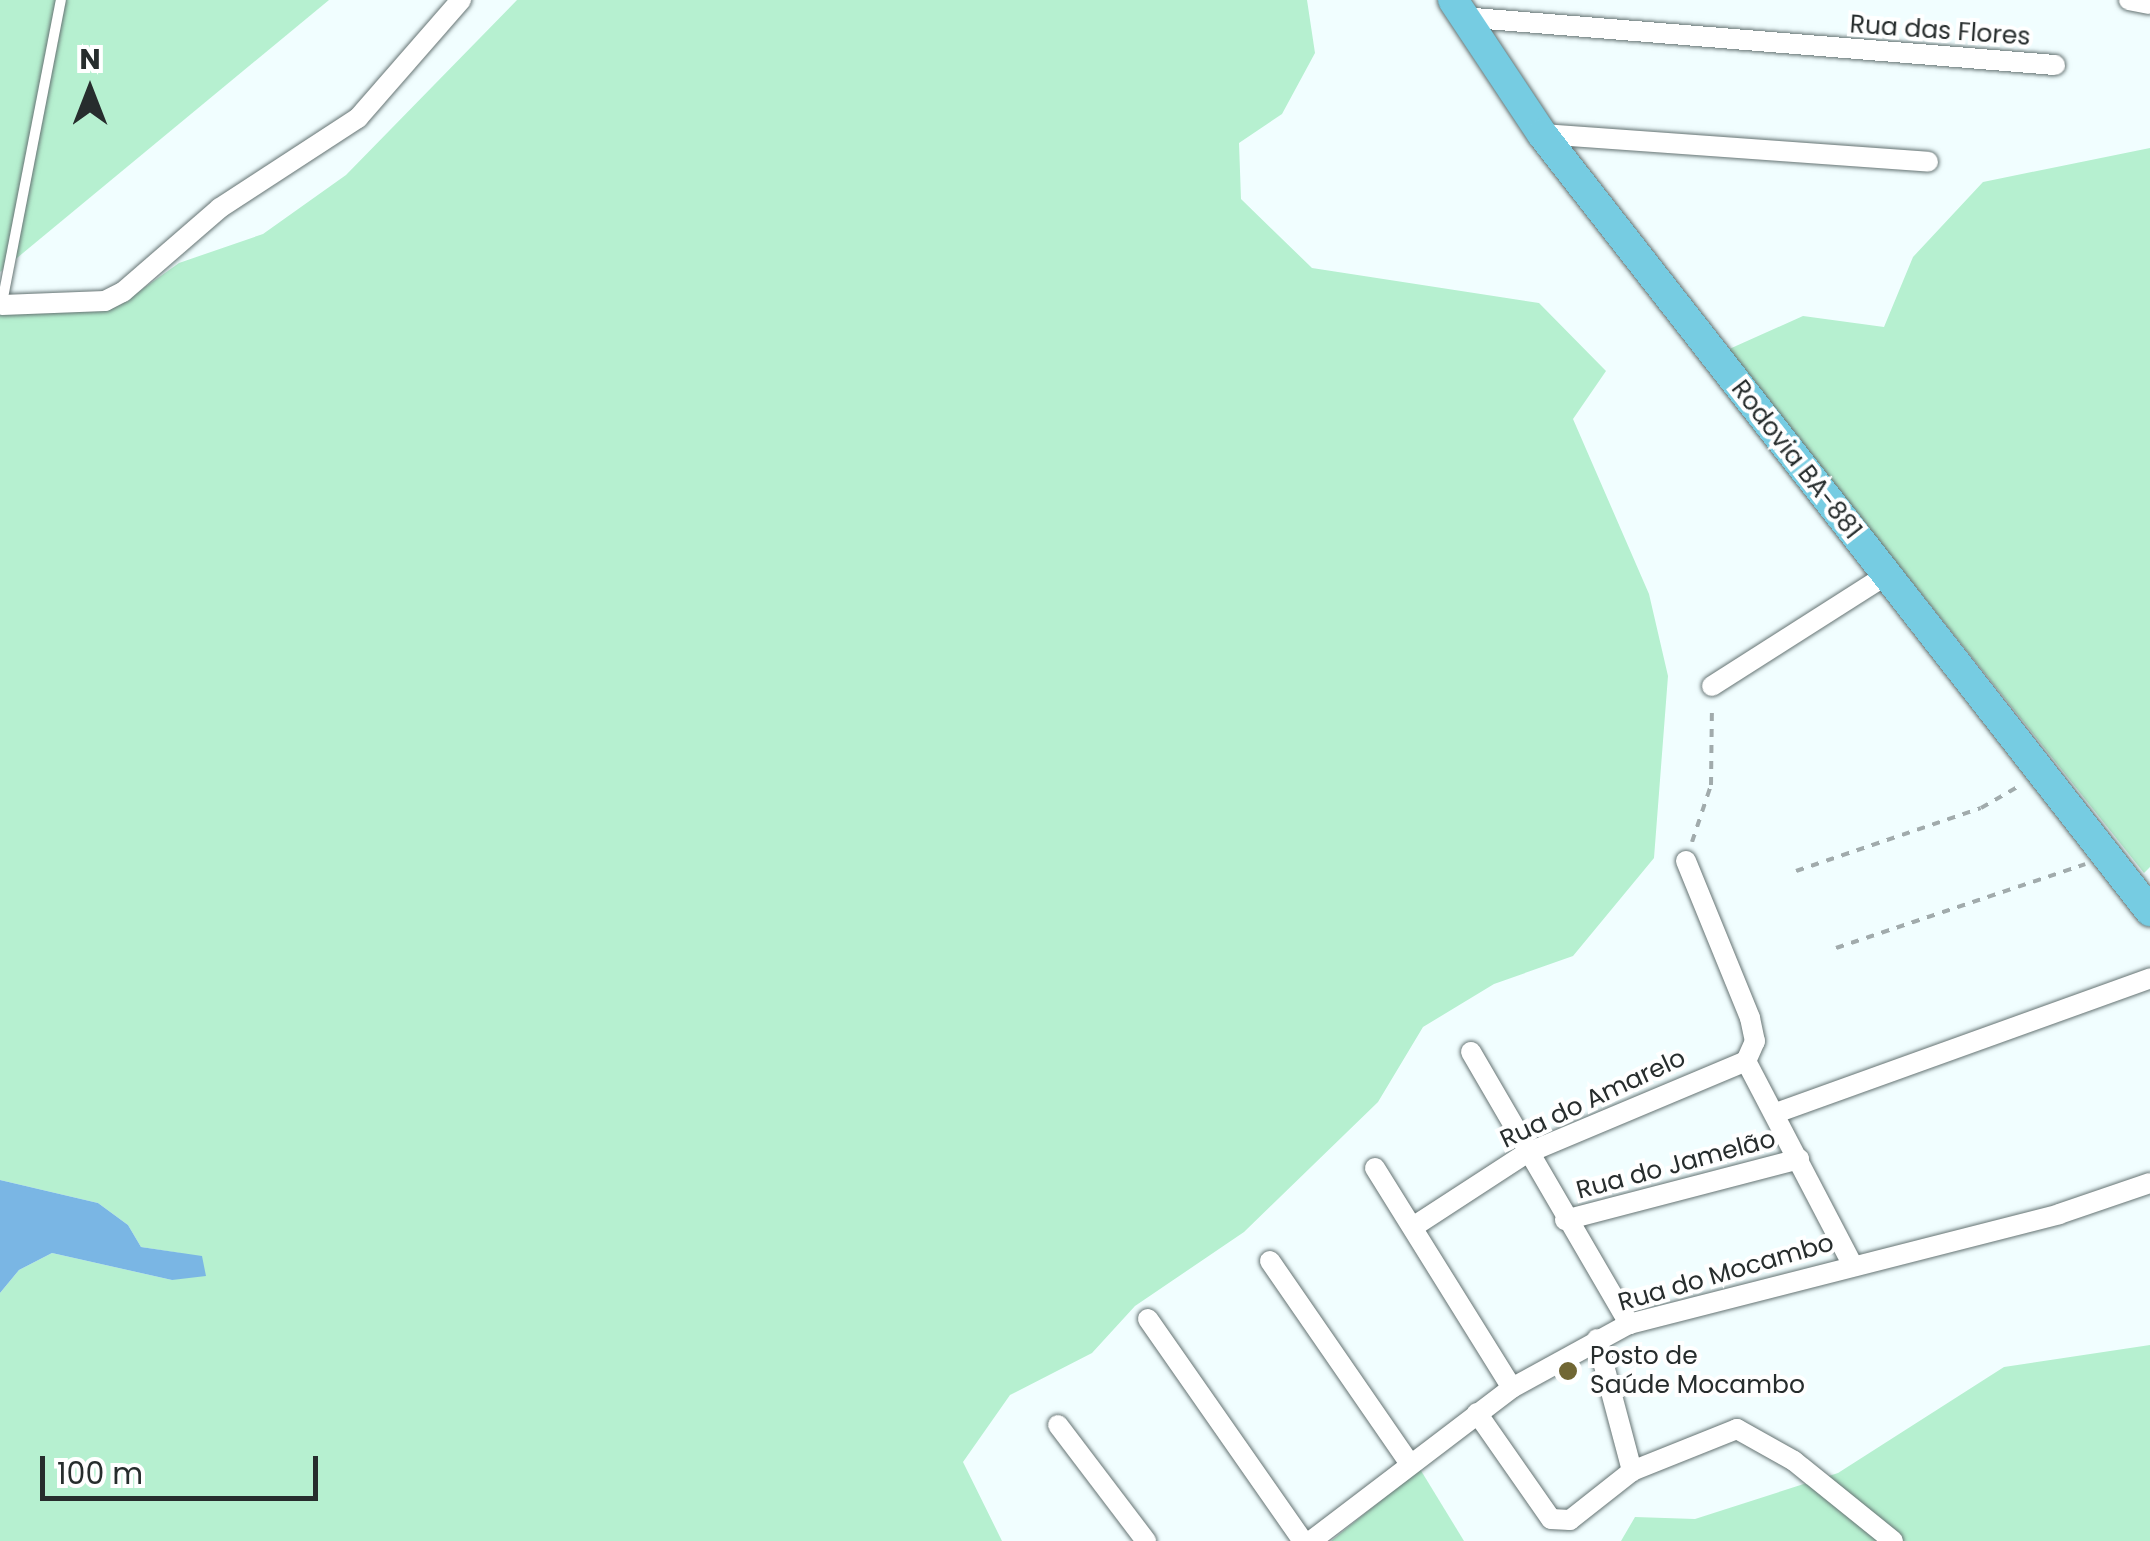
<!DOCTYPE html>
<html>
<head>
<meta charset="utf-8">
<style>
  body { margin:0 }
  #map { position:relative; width:2150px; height:1541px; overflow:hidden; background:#f1feff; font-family:Poppins,sans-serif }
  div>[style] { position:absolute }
  .green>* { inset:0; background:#b6f0d0 }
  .water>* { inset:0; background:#7ab6e4 }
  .path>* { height:4px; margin-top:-2px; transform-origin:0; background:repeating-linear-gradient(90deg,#a1abac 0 8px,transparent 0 16px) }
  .roads { filter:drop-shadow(0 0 2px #657373) drop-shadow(0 0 2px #657373) }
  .service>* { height:10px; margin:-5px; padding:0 5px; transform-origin:5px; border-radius:5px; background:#fff }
  .minor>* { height:20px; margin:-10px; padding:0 10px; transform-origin:10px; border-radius:10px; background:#fff }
  .primary>* { height:30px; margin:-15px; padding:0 15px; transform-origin:15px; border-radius:15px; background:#76cce2 }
  .dots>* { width:28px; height:28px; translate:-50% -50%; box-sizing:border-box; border:5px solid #fff; border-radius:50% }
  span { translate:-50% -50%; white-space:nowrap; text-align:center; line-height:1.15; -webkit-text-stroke:8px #fff; paint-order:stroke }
  .street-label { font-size:25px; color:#272d2d }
  .poi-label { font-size:25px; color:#272d2d }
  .left { translate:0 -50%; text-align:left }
  .north { position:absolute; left:40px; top:40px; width:100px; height:100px; -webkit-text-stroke:8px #fff; paint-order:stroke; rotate:0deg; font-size:28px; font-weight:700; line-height:40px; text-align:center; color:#272d2d }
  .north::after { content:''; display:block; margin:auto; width:35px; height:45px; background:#272d2d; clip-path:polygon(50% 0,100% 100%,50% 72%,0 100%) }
  .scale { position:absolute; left:40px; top:1456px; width:278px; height:45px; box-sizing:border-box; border:5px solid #272d2d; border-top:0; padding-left:12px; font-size:30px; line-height:35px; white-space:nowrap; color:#272d2d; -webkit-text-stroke:8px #fff; paint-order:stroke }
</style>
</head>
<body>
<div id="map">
  <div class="green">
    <i style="clip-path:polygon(0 0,329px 0,0 272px)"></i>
    <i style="clip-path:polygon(517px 0,1307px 0,1315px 53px,1282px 114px,1239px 143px,1241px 199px,1312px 268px,1539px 303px,1606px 371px,1573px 419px,1649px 594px,1668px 676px,1654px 858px,1573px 956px,1494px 984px,1423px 1027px,1378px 1102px,1244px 1232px,1135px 1306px,1092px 1353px,1010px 1395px,963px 1462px,1002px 1541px,0 1541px,0 1293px,19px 1270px,52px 1253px,172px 1280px,180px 1253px,141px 1247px,128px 1225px,98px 1203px,0 1180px,0 309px,120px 305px,179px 263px,263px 234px,346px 175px)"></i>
    <i style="clip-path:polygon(2150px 148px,2150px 867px,2144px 873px,1727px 350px,1803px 316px,1884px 327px,1913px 257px,1983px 182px)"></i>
    <i style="clip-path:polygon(2150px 1345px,2150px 1541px,1621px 1541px,1635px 1517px,1695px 1519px,1838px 1473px,2004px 1367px)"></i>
    <i style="clip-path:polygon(1420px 1469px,1464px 1541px,1331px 1541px)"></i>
  </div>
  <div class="water">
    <i style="clip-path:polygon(0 1180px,98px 1203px,128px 1225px,141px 1247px,202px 1256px,206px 1276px,172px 1280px,52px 1253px,19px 1270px,0 1293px)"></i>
  </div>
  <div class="path">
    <i style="left:1692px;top:842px;width:60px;rotate:-71.6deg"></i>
    <i style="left:1711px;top:785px;width:80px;rotate:-89.3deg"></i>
    <i style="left:1796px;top:871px;width:195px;rotate:-18.8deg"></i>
    <i style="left:1981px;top:808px;width:46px;rotate:-29.9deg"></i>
    <i style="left:1836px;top:948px;width:263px;rotate:-18.6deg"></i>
  </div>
  <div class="roads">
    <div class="service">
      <i style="left:1px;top:308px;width:314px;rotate:-79deg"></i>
    </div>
    <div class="minor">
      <i style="left:2129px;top:0;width:21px;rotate:11deg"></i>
      <i style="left:1462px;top:17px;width:595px;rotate:4.63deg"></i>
      <i style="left:1542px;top:134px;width:387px;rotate:4.1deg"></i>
      <i style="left:2px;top:305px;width:103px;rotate:-2.2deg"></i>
      <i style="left:105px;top:301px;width:20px;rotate:-27deg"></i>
      <i style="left:123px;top:292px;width:128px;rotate:-40.9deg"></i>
      <i style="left:220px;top:208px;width:165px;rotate:-33.1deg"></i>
      <i style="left:358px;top:118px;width:157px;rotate:-48.9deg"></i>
      <i style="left:1712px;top:686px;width:206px;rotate:-32.5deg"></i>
      <i style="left:1686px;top:861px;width:170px;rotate:67.8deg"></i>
      <i style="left:1750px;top:1018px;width:24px;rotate:78deg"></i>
      <i style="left:1755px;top:1041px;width:22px;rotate:114deg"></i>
      <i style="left:1471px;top:1052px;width:315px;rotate:59.8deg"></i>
      <i style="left:1746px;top:1061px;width:227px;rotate:62.4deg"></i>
      <i style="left:1776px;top:1113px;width:398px;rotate:-19.8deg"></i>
      <i style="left:1375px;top:1168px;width:259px;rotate:58.1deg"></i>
      <i style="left:1565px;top:1220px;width:242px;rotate:-14.6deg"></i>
      <i style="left:1416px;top:1225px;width:130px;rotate:-33.1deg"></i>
      <i style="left:1525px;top:1154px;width:240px;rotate:-22.8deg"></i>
      <i style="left:1270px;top:1261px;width:247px;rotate:55.4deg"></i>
      <i style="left:1148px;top:1319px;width:271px;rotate:55.1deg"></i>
      <i style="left:1597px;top:1339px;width:137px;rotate:75.1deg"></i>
      <i style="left:1477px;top:1413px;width:129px;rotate:55.1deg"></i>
      <i style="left:1551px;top:1519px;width:19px;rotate:3deg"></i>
      <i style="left:1570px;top:1520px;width:79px;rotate:-38.3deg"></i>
      <i style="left:1632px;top:1471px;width:113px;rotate:-21.8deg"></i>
      <i style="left:1737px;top:1429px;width:65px;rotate:29.3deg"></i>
      <i style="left:1794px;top:1461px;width:127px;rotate:38.9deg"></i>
      <i style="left:1058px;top:1425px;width:146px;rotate:52.8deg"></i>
      <i style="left:1311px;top:1541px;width:253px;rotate:-37.3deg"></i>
      <i style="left:1512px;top:1388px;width:133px;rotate:-28.7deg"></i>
      <i style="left:1629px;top:1324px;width:444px;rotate:-14.3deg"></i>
      <i style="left:2059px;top:1214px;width:96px;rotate:-18.8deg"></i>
    </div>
    <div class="primary">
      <i style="left:1453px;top:0;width:161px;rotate:56.4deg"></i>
      <i style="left:1542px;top:134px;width:987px;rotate:51.96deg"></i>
    </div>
  </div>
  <div class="dots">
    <i style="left:1568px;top:1371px;background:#716734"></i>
  </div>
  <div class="street-label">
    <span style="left:1940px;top:31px;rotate:4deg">Rua das Flores</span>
    <span style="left:1796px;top:460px;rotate:52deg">Rodovia BA-881</span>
    <span style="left:1593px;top:1099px;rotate:-25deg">Rua do Amarelo</span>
    <span style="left:1676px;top:1165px;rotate:-15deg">Rua do Jamelão</span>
    <span style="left:1726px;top:1273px;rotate:-16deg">Rua do Mocambo</span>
  </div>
  <div class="poi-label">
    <span class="left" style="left:1590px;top:1371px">Posto de<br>Saúde Mocambo</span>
  </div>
  <div class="north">N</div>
  <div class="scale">100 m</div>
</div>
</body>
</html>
